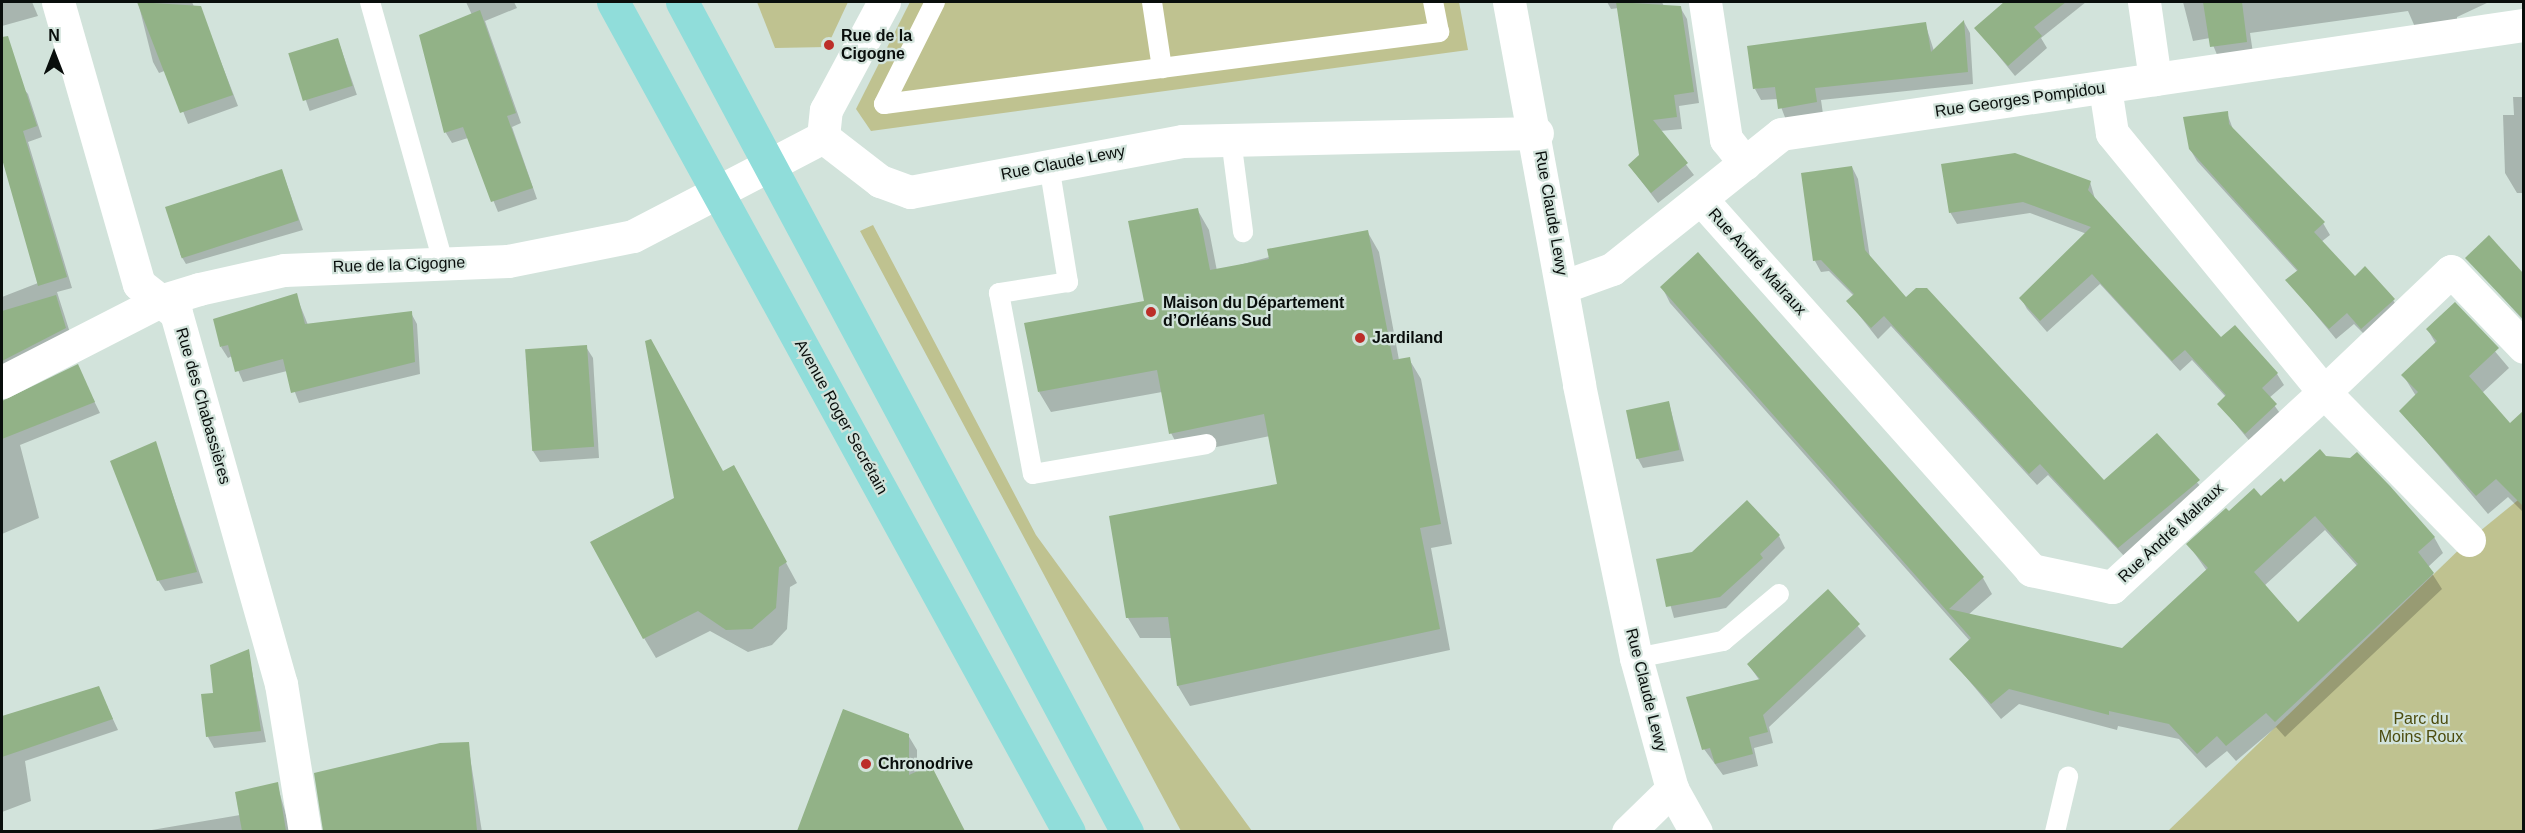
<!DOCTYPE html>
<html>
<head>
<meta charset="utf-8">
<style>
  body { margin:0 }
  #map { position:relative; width:2525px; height:833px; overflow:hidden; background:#d2e3db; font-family:Arial,sans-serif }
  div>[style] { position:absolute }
  .green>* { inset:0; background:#bfc290 }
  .shadow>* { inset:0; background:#0003; transform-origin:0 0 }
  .building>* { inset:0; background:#92b287; transform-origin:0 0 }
  .lane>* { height:20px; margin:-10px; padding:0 10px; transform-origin:10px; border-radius:10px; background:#fff }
  .street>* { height:33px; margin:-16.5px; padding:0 16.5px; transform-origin:16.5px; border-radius:16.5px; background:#fff }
  .primary>* { height:33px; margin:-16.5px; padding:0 16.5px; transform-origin:16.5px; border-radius:16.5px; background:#90ddda }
  .dots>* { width:16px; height:16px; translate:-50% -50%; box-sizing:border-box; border:3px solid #d2e3db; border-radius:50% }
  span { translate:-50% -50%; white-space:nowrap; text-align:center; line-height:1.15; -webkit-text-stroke:4.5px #d2e3db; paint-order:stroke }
  .poi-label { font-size:16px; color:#090e0c; font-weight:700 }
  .left { translate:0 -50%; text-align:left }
  .street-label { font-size:16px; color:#090e0c }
  .park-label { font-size:16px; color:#4c4c0e }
  .frame { position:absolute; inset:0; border:3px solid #090e0c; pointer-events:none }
  .north { position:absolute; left:24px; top:24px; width:60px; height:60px; -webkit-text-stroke:4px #d2e3db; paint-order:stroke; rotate:0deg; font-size:16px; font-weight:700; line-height:24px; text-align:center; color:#090e0c }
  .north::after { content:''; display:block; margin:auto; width:21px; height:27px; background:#090e0c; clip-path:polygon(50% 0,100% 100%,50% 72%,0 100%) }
</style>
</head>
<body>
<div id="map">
  <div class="green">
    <i style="clip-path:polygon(757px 2px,848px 2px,827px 47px,775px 48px)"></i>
    <i style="clip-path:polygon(910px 2px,1459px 2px,1468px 50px,871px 131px,856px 109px)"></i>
    <i style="clip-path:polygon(873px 225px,1036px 535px,1252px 831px,1181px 831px,860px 231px)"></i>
    <i style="clip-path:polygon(2523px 496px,2523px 831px,2168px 831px,2469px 540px)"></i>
  </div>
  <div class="shadow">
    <i style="clip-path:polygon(2px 2px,32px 2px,38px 16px,2px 26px)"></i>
    <i style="clip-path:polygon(138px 2px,192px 2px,195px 9px,200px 8px,238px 106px,188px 124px,167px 70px,159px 73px,153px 62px)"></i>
    <i style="clip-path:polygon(466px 2px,514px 2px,517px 8px,485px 21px,521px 123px,512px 127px,537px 199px,498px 212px,468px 138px,452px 143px,446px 133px,421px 36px,472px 15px)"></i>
    <i style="clip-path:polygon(1607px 2px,1662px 2px,1665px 9px,1680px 7px,1687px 19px,1699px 103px,1679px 106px,1682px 129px,1660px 131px,1694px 175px,1658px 203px,1629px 165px,1641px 155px,1619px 8px,1611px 9px)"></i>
    <i style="clip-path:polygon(2006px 2px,2086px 2px,2041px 38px,2047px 48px,2015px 76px,1976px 28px)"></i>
    <i style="clip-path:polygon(2183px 2px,2489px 2px,2457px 17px,2457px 22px,2415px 27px,2408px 11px,2250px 33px,2253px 53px,2218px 57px,2210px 38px,2193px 41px)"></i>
    <i style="clip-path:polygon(1964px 22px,1970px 33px,1973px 84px,1821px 100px,1823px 114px,1786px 120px,1778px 99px,1761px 100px,1755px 89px,1925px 23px,1934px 51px)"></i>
    <i style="left:338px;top:40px;width:58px;height:50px;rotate:71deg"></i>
    <i style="clip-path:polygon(2px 63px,28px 94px,42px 137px,28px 142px,72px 288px,57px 292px,72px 339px,2px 375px,2px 297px,38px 283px,2px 154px)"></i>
    <i style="clip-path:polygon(2513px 97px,2524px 97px,2524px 193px,2517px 193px,2505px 173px,2503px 115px,2514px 115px)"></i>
    <i style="clip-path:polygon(2227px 113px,2234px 132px,2323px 223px,2330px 235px,2321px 242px,2355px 278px,2393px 300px,2400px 311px,2369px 339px,2354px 324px,2336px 339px,2287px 280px,2298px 272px,2197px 161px,2190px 149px)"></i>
    <i style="clip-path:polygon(1852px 167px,1858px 179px,1870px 258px,1906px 299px,2104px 482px,2157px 435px,2206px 493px,2126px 558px,2048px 475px,2037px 485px,1891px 326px,1878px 339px,1848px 301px,1854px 296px,1829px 271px,1821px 272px,1815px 261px)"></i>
    <i style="clip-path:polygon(282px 171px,303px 230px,186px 264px,180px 254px)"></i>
    <i style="clip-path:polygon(2090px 182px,2095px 199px,2221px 339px,2277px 374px,2284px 385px,2269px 398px,2282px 416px,2252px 444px,2219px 404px,2226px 397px,2192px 360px,2180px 371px,2100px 284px,2047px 332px,2027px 309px,2021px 298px,2087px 234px,2030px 213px,1957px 224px,1950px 212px)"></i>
    <i style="clip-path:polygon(1197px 209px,1209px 230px,1217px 271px,1367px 231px,1379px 252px,1399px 360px,1409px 359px,1421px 379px,1452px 544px,1431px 548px,1450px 650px,1190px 706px,1178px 686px,1172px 638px,1140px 638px,1128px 618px,1279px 485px,1270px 436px,1182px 454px,1171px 433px,1162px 392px,1051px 412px,1039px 392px,1146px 303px)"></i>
    <i style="clip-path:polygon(2489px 238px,2524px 275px,2524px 321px,2467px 258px)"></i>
    <i style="clip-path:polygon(evenodd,1697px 255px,1983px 578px,1992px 594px,1968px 615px,2122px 650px,2207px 571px,2188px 544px,2229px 513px,2284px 484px,2434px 537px,2443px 553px,2428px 567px,2442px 589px,2285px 737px,2276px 727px,2236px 761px,2227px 751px,2206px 768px,2179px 739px,2118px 726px,2117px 730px,2019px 704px,2001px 719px,1951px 659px,1970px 641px,1670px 303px,1662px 287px,1697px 255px,2325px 530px,2358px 567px,2298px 624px,2264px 586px,2325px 530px)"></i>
    <i style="clip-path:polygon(296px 295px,308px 325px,411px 313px,417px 324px,420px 374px,299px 403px,287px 371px,243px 382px,232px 356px,228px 358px,221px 347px)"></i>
    <i style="clip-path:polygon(2455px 304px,2509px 368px,2482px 393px,2510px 425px,2524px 413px,2524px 513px,2508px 497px,2488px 514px,2401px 411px,2416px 396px,2403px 375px,2436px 344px,2428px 330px)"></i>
    <i style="clip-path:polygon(586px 347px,593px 358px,599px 458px,540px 462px,533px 451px)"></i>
    <i style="clip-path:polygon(77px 366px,100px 413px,20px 445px,39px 518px,2px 534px,2px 402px)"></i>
    <i style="clip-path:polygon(1669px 403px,1684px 461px,1643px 468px,1637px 457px)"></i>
    <i style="clip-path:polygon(155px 443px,203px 583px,165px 591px,158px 580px)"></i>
    <i style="clip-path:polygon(745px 487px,797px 583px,790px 587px,787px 629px,772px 645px,748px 652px,710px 631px,656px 658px,644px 638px)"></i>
    <i style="clip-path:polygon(1779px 536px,1785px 548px,1726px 608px,1674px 618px,1658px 560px)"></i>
    <i style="clip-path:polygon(1828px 591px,1866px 636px,1769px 727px,1773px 743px,1754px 748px,1758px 766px,1723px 775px,1704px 749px,1760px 681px,1748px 664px)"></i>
    <i style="clip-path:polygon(248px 651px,266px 742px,214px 748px,208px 737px,214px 694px)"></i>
    <i style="clip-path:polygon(98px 687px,118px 730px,25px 761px,31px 801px,2px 812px,2px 717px)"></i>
    <i style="clip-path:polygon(844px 711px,908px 735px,917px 750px,917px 773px,939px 782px,964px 832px,919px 832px,896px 787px,883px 792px,894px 832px,799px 832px)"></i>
    <i style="clip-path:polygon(468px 744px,482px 832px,324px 832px,325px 829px)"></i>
    <i style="clip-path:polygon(277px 784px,291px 832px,140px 832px,240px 815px)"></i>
  </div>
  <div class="building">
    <i style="clip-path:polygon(137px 2px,201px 6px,233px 95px,180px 113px)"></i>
    <i style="clip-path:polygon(1616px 2px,1681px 6px,1694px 92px,1674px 95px,1677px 117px,1653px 120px,1688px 163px,1651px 193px,1628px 165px,1639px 155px)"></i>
    <i style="clip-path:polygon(2004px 2px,2066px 2px,2034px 27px,2042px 36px,2008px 66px,1974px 28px)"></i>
    <i style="clip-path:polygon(2203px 2px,2242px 2px,2247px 42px,2210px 47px)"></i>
    <i style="clip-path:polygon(480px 10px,516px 113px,507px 116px,533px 188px,491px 202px,463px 127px,444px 133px,419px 35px)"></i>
    <i style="clip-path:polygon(1964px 20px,1968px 72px,1815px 88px,1817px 102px,1778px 109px,1775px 87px,1753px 89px,1747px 46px,1926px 22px,1931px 52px)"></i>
    <i style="clip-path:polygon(8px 36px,37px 126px,23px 131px,67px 277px,38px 286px,2px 159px,2px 37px)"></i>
    <i style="left:338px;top:38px;width:50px;height:52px;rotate:73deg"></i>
    <i style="clip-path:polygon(2228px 111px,2229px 124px,2325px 222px,2314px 232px,2355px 276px,2365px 266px,2395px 299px,2361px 329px,2347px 313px,2329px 329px,2285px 280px,2298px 270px,2189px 149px,2183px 117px)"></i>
    <i style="clip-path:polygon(2015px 153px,2091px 181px,2088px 190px,2221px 337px,2235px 325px,2278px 373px,2262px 388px,2277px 404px,2245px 434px,2217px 404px,2226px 395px,2185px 350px,2172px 361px,2092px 274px,2040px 321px,2019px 298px,2091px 227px,2023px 202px,1949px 213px,1941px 164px)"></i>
    <i style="clip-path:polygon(1852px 166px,1865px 250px,1906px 297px,1916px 288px,1927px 288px,2104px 480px,2157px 433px,2200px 480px,2118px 548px,2040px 464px,2029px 474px,1884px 316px,1871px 328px,1846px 301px,1854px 294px,1821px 260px,1813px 261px,1801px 173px)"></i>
    <i style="left:282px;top:169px;width:54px;height:123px;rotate:72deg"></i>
    <i style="clip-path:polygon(1198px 208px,1210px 270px,1269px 259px,1267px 249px,1368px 230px,1393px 360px,1410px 357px,1441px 524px,1420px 528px,1440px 629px,1177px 686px,1168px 617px,1126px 618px,1109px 516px,1277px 484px,1264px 414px,1169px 434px,1157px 370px,1038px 392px,1024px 323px,1144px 301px,1128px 221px)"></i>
    <i style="clip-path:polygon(2489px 235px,2523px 273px,2523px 319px,2465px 258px)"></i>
    <i style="clip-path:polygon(evenodd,1698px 252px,1984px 577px,1949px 609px,2122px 648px,2208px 568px,2186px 544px,2226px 508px,2229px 511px,2254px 488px,2261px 496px,2281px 478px,2284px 482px,2320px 449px,2326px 456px,2350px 458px,2357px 452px,2390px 486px,2435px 537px,2418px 552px,2434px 573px,2275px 722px,2266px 713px,2226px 746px,2217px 736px,2197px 754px,2169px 724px,2109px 711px,2109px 715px,2009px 689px,1991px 704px,1949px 659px,1971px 638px,1660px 287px,1698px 252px,2315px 516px,2358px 564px,2298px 622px,2254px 572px,2315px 516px)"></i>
    <i style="clip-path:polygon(297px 293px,305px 324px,412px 311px,415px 362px,291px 393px,283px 359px,235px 372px,228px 345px,220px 347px,213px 319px)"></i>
    <i style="clip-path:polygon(56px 295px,66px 328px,2px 361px,2px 311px)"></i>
    <i style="clip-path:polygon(2455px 302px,2499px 348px,2469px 376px,2510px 423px,2523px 411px,2523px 506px,2496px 479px,2476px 496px,2399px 411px,2418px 392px,2401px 375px,2437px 341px,2426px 329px)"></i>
    <i style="clip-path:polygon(651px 339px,723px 471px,734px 465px,787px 562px,779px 567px,776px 608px,752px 629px,726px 630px,698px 611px,643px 639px,590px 542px,674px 498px,645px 341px)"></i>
    <i style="left:587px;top:345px;width:102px;height:62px;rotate:86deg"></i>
    <i style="clip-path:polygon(78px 364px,95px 402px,2px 439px,2px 401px)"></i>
    <i style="left:1669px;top:401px;width:50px;height:44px;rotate:78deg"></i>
    <i style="clip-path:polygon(156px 441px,197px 572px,157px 581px,110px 461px)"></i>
    <i style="clip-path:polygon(1747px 500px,1780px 535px,1760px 554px,1763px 558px,1720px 597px,1666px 607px,1656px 559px,1692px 552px)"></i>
    <i style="clip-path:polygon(1828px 589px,1860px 624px,1763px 715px,1768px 732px,1749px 737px,1753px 754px,1715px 764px,1710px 748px,1702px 750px,1686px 697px,1760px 679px,1747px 664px)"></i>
    <i style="clip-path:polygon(249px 649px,261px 731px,206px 737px,201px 694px,213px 693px,210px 665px)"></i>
    <i style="clip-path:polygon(99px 686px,113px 719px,2px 757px,2px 716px)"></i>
    <i style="clip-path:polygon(843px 709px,909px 734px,909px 775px,931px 765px,965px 831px,797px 831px)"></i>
    <i style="clip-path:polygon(469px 742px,477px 831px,323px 831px,314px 773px,440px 743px)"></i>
    <i style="clip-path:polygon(278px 782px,286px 831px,242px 831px,235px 792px)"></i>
  </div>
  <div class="lane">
    <i style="left:370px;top:2px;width:270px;rotate:74.3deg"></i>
    <i style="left:935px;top:2px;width:114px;rotate:116.6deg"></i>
    <i style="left:884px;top:104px;width:560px;rotate:-7.39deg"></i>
    <i style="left:1439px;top:32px;width:31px;rotate:-101deg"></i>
    <i style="left:1152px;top:2px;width:67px;rotate:81.4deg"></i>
    <i style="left:1231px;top:139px;width:94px;rotate:82.6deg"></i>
    <i style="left:1049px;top:165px;width:119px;rotate:80.8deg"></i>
    <i style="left:1068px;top:282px;width:70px;rotate:170.9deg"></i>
    <i style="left:999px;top:293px;width:184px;rotate:79.4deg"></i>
    <i style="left:1033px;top:474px;width:176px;rotate:-9.8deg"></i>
    <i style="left:1636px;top:658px;width:89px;rotate:-11.1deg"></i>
    <i style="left:1723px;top:641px;width:73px;rotate:-40deg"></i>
    <i style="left:2055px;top:832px;width:57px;rotate:-76.7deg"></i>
  </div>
  <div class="street">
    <i style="left:58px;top:2px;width:293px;rotate:74deg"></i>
    <i style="left:139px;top:284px;width:47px;rotate:38.1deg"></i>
    <i style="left:176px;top:313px;width:386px;rotate:74.2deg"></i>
    <i style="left:281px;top:684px;width:150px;rotate:80.8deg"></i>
    <i style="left:1509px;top:2px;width:389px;rotate:79.6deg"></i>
    <i style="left:1579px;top:385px;width:279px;rotate:78.2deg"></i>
    <i style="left:1636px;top:658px;width:136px;rotate:74.6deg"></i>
    <i style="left:1672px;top:789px;width:49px;rotate:60.8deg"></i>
    <i style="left:1705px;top:2px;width:139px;rotate:81.3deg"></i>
    <i style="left:1726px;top:139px;width:31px;rotate:52deg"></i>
    <i style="left:2144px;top:2px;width:78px;rotate:81.9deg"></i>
    <i style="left:823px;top:137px;width:72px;rotate:37.7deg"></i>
    <i style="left:880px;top:181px;width:32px;rotate:20deg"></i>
    <i style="left:910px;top:192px;width:277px;rotate:-10.6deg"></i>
    <i style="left:1182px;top:141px;width:355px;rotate:-1.3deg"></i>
    <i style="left:823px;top:137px;width:27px;rotate:-84deg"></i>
    <i style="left:826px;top:110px;width:123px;rotate:-61.8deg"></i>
    <i style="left:1701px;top:199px;width:497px;rotate:48.3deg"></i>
    <i style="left:2031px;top:570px;width:83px;rotate:11.9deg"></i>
    <i style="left:2112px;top:587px;width:288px;rotate:-42.6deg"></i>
    <i style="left:2324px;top:392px;width:335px;rotate:-129.3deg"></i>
    <i style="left:2112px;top:133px;width:46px;rotate:-98.8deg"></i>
    <i style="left:1565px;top:286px;width:50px;rotate:-19.9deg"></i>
    <i style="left:1612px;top:269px;width:216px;rotate:-38.6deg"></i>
    <i style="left:1781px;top:134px;width:751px;rotate:-8.35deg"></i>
    <i style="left:2px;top:382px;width:178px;rotate:-27.1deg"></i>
    <i style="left:160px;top:301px;width:41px;rotate:-17.1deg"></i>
    <i style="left:199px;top:289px;width:87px;rotate:-12.6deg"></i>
    <i style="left:284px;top:270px;width:224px;rotate:-2.3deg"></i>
    <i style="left:508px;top:261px;width:127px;rotate:-11.3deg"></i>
    <i style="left:633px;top:236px;width:214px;rotate:-27.5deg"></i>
    <i style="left:2469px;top:540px;width:207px;rotate:-134.4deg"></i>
    <i style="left:2324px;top:392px;width:175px;rotate:-43.6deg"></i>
    <i style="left:2451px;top:271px;width:105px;rotate:46.2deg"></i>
    <i style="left:1628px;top:832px;width:62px;rotate:-44.3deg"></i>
  </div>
  <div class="primary">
    <i style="left:613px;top:2px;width:947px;rotate:61.22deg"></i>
    <i style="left:682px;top:2px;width:942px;rotate:61.8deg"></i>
  </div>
  <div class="dots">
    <i style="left:829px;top:45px;background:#bc2e29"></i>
    <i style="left:1151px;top:312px;background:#bc2e29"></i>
    <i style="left:1360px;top:338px;background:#bc2e29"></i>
    <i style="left:866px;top:764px;background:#bc2e29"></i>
  </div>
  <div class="poi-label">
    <span class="left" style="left:841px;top:45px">Rue de la<br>Cigogne</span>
    <span class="left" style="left:1163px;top:312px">Maison du Département<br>d’Orléans Sud</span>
    <span class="left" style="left:1372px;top:338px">Jardiland</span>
    <span class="left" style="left:878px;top:764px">Chronodrive</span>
  </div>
  <div class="street-label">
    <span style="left:2020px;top:100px;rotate:-8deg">Rue Georges Pompidou</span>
    <span style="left:1063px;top:163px;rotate:-11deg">Rue Claude Lewy</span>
    <span style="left:1551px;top:213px;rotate:80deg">Rue Claude Lewy</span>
    <span style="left:1757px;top:262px;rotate:48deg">Rue André Malraux</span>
    <span style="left:399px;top:265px;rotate:-2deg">Rue de la Cigogne</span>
    <span style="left:203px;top:406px;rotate:74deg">Rue des Chabassières</span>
    <span style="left:841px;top:417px;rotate:61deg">Avenue Roger Secrétain</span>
    <span style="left:2171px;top:533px;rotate:-43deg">Rue André Malraux</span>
    <span style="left:1646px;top:690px;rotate:76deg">Rue Claude Lewy</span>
  </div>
  <div class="park-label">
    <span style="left:2421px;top:728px">Parc du<br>Moins Roux</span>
  </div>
  <div class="frame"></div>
  <div class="north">N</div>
</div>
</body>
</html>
